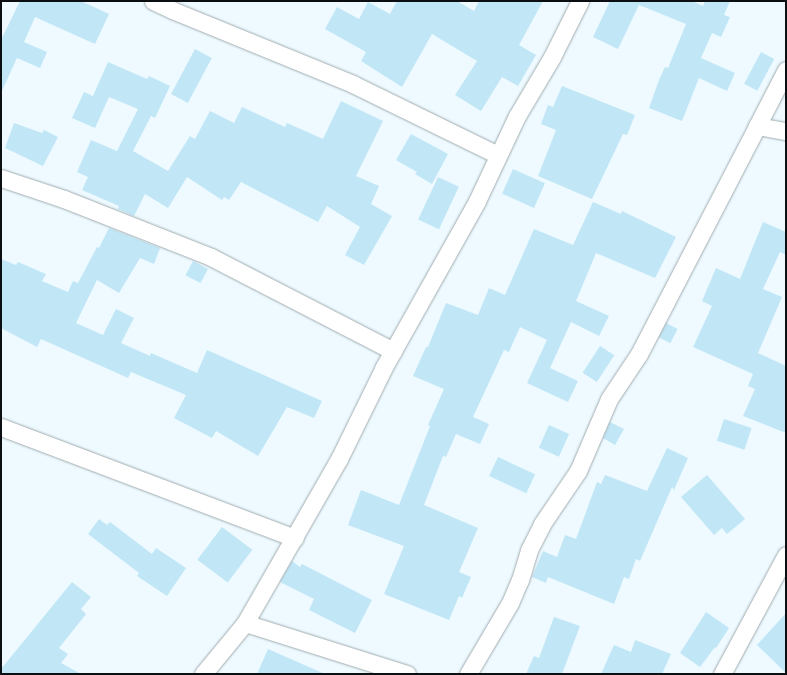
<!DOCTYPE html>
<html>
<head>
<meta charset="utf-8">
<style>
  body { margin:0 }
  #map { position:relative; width:787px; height:675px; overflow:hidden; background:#eefaff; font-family:Overpass,sans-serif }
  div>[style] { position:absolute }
  .building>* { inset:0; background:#c1e7f7; transform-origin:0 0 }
  .roads { filter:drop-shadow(0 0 1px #a0abaf) drop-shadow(0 0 1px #a0abaf) }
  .minor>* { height:17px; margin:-8.5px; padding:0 8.5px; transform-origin:8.5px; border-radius:8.5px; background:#fff }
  span { translate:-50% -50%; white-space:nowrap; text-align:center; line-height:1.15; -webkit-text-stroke:4px #eefaff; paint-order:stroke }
  .frame { position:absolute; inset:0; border:2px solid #0c0f11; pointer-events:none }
</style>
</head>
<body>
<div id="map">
  <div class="building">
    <i style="clip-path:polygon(20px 1px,81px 1px,109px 14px,95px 44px,35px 17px,24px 42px,47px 52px,40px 68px,17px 58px,1px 93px,1px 40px)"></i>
    <i style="clip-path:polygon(397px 1px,457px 1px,474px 11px,479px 1px,543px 1px,519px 45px,536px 55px,518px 86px,502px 77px,481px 111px,455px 95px,477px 61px,432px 34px,402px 87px,361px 61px,366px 52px,325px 29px,337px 7px,359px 19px,368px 2px,390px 14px)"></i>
    <i style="clip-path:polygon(610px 1px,692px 1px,703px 6px,705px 1px,730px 1px,724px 15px,730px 17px,721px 37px,712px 33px,701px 58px,735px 73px,727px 91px,699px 78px,682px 121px,649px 108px,659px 80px,665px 67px,668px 68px,686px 24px,639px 5px,618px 49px,593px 37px)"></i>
    <i style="left:195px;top:49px;width:19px;height:51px;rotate:28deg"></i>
    <i style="left:761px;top:52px;width:15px;height:36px;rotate:28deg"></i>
    <i style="clip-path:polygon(108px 62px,147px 79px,149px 76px,170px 86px,155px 118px,151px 116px,133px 151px,168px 171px,190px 136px,195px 139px,210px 111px,234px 123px,242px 107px,285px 127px,287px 123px,323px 139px,341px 101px,383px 121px,356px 176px,379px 186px,371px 204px,392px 216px,364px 265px,345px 255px,360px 227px,327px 206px,318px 222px,241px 182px,229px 200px,224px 197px,222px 200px,187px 177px,168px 208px,145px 194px,134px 216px,118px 209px,119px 206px,82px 190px,88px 177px,77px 172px,91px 140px,117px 151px,138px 109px,109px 97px,95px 128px,72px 118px,84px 92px,93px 96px)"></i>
    <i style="clip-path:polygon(562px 86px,635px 115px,627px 135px,623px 134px,592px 199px,538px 176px,556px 130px,541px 124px,548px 105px,553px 107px)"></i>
    <i style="clip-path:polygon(14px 123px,42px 133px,44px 130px,58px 137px,43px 166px,5px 148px)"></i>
    <i style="clip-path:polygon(411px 134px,448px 154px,432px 184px,415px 174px,417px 172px,396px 160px)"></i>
    <i style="left:513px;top:169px;width:35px;height:27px;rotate:24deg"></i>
    <i style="left:438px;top:177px;width:23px;height:47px;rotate:25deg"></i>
    <i style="clip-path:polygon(593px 202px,621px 214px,622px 211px,676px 237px,655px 278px,596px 253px,576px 301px,609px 316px,599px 336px,571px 322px,550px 368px,578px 381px,568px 402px,527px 383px,547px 340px,520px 327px,509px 352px,504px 350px,473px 417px,489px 424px,480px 444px,456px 434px,446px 457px,443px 456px,424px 505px,478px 528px,459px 572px,471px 577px,462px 598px,459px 596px,449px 620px,384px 594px,404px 546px,348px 525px,361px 490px,399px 505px,430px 426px,428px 425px,444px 389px,413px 376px,426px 347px,428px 347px,446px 303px,478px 315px,489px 288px,505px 295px,534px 229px,573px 245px)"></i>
    <i style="clip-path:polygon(763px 222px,786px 232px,786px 255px,780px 252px,763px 289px,782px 297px,758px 353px,786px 366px,786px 433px,743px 416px,755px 389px,748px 386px,753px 374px,693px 347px,712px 306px,702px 301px,716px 268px,740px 279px)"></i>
    <i style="clip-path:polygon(109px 228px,160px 248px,154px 264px,140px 258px,119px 293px,97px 280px,76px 323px,103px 335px,116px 309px,134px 318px,121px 343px,150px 356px,151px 353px,197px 373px,207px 350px,322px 401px,314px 418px,287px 407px,258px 456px,216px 431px,212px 438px,174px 418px,186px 395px,131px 372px,128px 378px,41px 339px,37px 347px,1px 328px,1px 259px,16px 265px,18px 262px,46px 274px,42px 281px,68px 292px,73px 281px,78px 283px,97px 247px,99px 248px)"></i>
    <i style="left:193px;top:261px;width:17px;height:16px;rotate:28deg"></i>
    <i style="left:666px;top:323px;width:13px;height:16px;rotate:27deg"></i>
    <i style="left:600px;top:346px;width:17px;height:32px;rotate:33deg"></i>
    <i style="left:724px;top:419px;width:29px;height:23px;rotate:18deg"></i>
    <i style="clip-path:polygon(610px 422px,624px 429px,615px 445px,603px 438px)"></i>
    <i style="left:549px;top:425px;width:22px;height:25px;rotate:24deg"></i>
    <i style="clip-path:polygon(667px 448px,688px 458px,674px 490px,672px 487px,640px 561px,636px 559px,629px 579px,624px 577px,614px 604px,548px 577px,546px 583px,532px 577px,543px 551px,557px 557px,565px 535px,576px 539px,597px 482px,601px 484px,605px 475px,647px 491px)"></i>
    <i style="left:498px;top:457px;width:41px;height:21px;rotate:25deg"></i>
    <i style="clip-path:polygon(707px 475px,745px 519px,727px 534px,722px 528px,714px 535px,681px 497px)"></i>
    <i style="clip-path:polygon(99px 519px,107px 525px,110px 522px,152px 554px,156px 548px,186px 568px,167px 596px,137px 576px,139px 573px,88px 534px)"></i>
    <i style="left:222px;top:527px;width:38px;height:41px;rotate:37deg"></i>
    <i style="clip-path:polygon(292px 561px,300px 567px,302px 564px,372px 600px,355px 633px,309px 610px,314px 599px,280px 582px)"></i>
    <i style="clip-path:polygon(72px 582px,91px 597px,81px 609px,86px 614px,59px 648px,68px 654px,61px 663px,81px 674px,1px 674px,1px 669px)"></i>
    <i style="clip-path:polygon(706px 612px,729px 628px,716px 648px,715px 647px,700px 667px,680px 653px)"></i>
    <i style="clip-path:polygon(786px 613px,786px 673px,757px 645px)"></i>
    <i style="clip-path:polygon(554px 617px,580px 626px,562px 674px,526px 674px,534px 656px,539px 658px)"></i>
    <i style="clip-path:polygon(635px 640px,671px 654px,662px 674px,601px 674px,614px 645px,631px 652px)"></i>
    <i style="clip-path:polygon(268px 649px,325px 674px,257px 674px)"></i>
  </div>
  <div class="roads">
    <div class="minor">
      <i style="left:153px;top:1px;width:21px;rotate:25deg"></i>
      <i style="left:172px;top:10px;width:196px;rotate:22.2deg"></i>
      <i style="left:353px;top:84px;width:161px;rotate:26.1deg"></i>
      <i style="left:757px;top:126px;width:63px;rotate:-62.6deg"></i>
      <i style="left:1px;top:178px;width:66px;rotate:18.4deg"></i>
      <i style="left:64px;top:199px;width:158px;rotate:21.5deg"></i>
      <i style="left:211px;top:257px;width:205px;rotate:27.3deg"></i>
      <i style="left:1px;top:427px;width:314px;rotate:20.7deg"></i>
      <i style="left:245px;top:623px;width:170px;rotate:17.5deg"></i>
      <i style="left:203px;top:674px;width:66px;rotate:-50.5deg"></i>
      <i style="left:245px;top:623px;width:189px;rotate:-60.2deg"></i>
      <i style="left:339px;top:459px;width:102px;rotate:-63.9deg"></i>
      <i style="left:384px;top:367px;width:190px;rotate:-60.7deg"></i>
      <i style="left:477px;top:201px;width:94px;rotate:-64.8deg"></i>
      <i style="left:517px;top:116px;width:69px;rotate:-59.3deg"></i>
      <i style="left:552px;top:57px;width:63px;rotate:-63.4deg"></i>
      <i style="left:468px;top:674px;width:82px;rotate:-59.4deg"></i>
      <i style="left:510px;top:603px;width:25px;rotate:-67deg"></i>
      <i style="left:520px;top:580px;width:31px;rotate:-73deg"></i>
      <i style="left:529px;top:550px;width:29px;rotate:-63deg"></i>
      <i style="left:542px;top:524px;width:64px;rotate:-55.8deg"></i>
      <i style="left:578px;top:471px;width:78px;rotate:-66.7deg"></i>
      <i style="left:609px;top:399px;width:54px;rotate:-56.3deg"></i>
      <i style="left:639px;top:354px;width:257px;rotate:-62.6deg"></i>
      <i style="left:757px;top:126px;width:29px;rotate:10deg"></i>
      <i style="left:722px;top:674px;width:135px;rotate:-61.7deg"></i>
    </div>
  </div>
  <div class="frame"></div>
</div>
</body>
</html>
